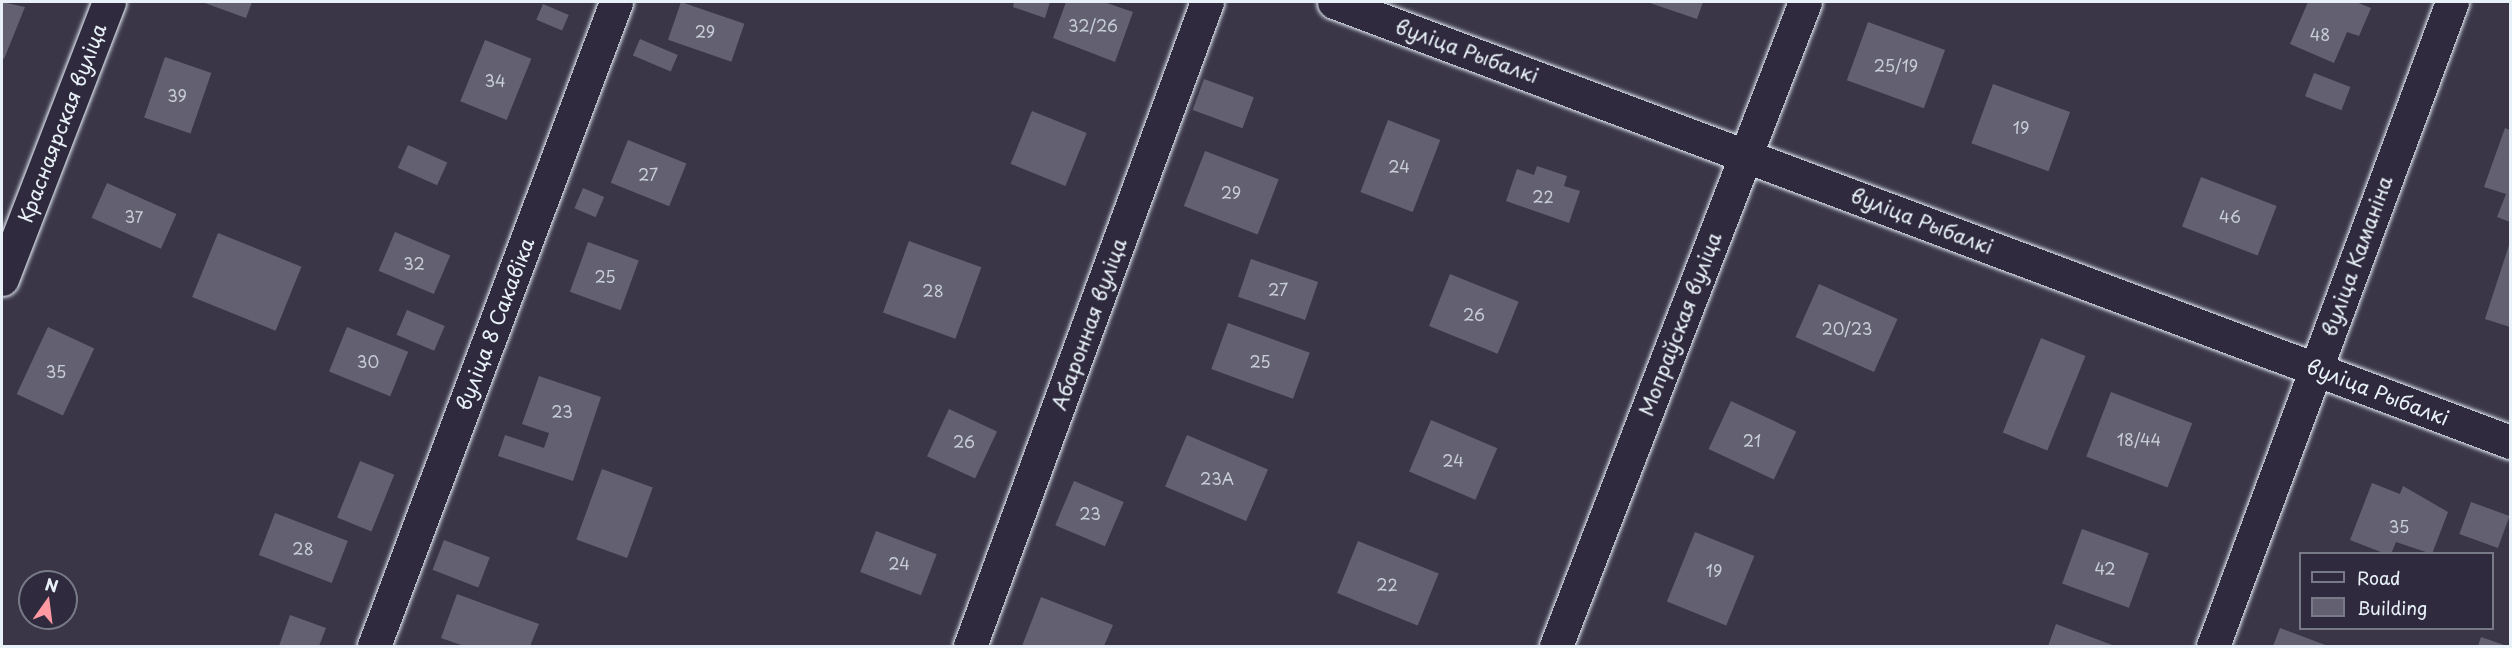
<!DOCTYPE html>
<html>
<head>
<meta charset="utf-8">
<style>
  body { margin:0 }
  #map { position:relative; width:2512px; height:648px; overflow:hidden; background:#3a3648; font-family:"Playpen Sans",sans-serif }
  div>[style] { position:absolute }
  .building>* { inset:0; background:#636171; transform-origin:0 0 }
  .roads { filter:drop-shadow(0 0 2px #e8f1f8) drop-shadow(0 0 2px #e8f1f8) }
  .minor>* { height:33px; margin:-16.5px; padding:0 16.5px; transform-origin:16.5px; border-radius:16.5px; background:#2f2a3d }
  .tertiary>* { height:33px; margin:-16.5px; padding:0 16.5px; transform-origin:16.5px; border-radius:16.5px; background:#2f2a3d }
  span { translate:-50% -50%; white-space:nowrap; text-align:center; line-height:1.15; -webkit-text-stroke:4.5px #2f2a3d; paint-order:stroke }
  .number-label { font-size:16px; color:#c7cdd6 }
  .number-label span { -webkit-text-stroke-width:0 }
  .street-label { font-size:20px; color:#e8f1f8 }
  .frame { position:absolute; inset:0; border:3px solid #e8f1f8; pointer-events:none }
  .legend { position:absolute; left:2299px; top:552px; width:195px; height:78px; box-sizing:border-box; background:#2f2a3d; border:2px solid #797a88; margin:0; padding:8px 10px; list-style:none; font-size:18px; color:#e8f1f8 }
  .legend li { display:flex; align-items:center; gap:12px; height:30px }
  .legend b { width:30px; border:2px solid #797a88 }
  .north { position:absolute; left:18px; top:570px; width:60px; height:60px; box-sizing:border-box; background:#2f2a3d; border:2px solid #797a88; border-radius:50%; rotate:14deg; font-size:16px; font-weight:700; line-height:24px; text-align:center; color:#e8f1f8 }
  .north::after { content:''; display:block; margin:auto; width:21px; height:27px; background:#ff9aa2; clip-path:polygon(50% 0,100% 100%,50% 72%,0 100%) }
</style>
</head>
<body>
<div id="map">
  <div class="building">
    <i style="clip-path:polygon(2px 2px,25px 7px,4px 59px,2px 58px)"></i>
    <i style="clip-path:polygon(202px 2px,252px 2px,246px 18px)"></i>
    <i style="left:681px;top:2px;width:67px;height:40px;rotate:19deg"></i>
    <i style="clip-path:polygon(1014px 2px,1050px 2px,1045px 18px,1013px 7px)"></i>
    <i style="clip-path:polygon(1066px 2px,1104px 2px,1133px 12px,1115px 62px,1053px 38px)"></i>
    <i style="clip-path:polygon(1647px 2px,1703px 2px,1697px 19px)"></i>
    <i style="clip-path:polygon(2308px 2px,2356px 2px,2371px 8px,2359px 36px,2347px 32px,2334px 63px,2290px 44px)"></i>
    <i style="left:543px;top:4px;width:28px;height:17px;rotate:23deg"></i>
    <i style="left:1868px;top:22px;width:82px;height:62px;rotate:20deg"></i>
    <i style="left:640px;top:39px;width:41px;height:18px;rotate:23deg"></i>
    <i style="left:485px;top:40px;width:50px;height:66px;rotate:22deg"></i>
    <i style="left:165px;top:57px;width:49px;height:64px;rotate:19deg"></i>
    <i style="left:2314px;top:73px;width:39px;height:25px;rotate:21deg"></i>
    <i style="left:1204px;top:79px;width:53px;height:33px;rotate:20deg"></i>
    <i style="left:1993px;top:84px;width:82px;height:63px;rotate:20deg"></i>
    <i style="left:1032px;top:111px;width:59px;height:57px;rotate:22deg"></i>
    <i style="left:1388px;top:120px;width:56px;height:77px;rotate:21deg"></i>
    <i style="clip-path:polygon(2505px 128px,2510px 130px,2510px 222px,2497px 217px,2506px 194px,2484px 187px)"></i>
    <i style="left:628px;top:140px;width:63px;height:46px;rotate:22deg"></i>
    <i style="left:408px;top:145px;width:43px;height:25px;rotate:24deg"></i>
    <i style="left:1205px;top:151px;width:79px;height:59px;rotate:21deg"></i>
    <i style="clip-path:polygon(1537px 166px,1567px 176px,1564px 186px,1580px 191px,1569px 223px,1506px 201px,1517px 169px,1534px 175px)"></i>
    <i style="left:2201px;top:177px;width:81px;height:53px;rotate:21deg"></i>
    <i style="left:107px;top:183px;width:76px;height:38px;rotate:24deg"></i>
    <i style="left:583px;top:188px;width:23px;height:22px;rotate:23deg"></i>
    <i style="left:395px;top:232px;width:60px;height:42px;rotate:23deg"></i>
    <i style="left:218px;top:233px;width:90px;height:69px;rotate:22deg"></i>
    <i style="left:909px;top:241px;width:77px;height:76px;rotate:20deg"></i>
    <i style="left:588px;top:242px;width:54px;height:53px;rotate:20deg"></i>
    <i style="clip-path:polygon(2510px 242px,2510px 327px,2485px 319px)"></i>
    <i style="left:1251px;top:259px;width:71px;height:40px;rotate:19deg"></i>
    <i style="left:1450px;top:274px;width:74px;height:56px;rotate:22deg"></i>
    <i style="left:1819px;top:284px;width:86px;height:58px;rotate:24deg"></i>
    <i style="left:407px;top:310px;width:41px;height:27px;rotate:23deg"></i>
    <i style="left:1228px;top:323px;width:87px;height:49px;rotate:20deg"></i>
    <i style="left:48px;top:327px;width:51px;height:74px;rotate:25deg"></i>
    <i style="left:347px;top:327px;width:66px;height:48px;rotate:22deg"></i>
    <i style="left:2041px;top:338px;width:48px;height:102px;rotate:22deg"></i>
    <i style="clip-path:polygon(539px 376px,601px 397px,573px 481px,498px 456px,505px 435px,544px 448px,549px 433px,522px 424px)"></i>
    <i style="left:2111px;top:392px;width:87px;height:69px;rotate:21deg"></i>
    <i style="left:1731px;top:401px;width:72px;height:53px;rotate:25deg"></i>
    <i style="left:949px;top:409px;width:53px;height:52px;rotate:25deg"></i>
    <i style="left:1431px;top:420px;width:72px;height:56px;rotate:23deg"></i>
    <i style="left:1187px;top:435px;width:88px;height:56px;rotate:23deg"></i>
    <i style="left:360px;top:461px;width:37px;height:61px;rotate:22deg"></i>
    <i style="left:602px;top:469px;width:54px;height:75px;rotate:20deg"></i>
    <i style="left:1074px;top:481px;width:54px;height:48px;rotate:23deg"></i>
    <i style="clip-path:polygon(2372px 483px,2400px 494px,2403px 486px,2448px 512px,2432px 554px,2396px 542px,2391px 554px,2386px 554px,2350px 540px)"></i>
    <i style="left:2471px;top:502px;width:41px;height:34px;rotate:20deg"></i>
    <i style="left:275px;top:513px;width:78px;height:45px;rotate:21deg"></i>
    <i style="left:2082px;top:529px;width:71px;height:58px;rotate:20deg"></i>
    <i style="left:876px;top:531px;width:65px;height:44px;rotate:21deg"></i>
    <i style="left:1695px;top:532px;width:64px;height:75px;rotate:22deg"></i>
    <i style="left:444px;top:540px;width:49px;height:32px;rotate:21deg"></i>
    <i style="left:1358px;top:541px;width:87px;height:56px;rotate:22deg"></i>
    <i style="clip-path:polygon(457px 594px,539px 624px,530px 646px,464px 646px,441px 638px)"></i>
    <i style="clip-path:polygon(1041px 597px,1113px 625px,1104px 646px,1022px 646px)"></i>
    <i style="clip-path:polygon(290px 615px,326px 628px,319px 646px,279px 646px)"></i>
    <i style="clip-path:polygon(2056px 624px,2115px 646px,2048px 646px)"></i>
    <i style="clip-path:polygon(2280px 628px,2328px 646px,2273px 646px)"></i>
    <i style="clip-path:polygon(2481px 637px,2507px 646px,2478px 646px)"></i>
  </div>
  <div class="roads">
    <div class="minor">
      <i style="left:2px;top:279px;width:297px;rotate:-68.9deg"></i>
      <i style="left:374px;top:646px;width:688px;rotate:-69.4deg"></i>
      <i style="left:970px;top:646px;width:686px;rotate:-69.8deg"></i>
      <i style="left:1556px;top:646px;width:690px;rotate:-68.86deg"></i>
      <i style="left:2213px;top:646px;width:687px;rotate:-69.64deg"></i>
    </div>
    <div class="tertiary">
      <i style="left:1334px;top:2px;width:1256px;rotate:20.51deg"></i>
    </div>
  </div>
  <div class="number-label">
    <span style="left:1093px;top:25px">32/26</span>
    <span style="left:705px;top:31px">29</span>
    <span style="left:2320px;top:34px">48</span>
    <span style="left:1896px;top:65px">25/19</span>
    <span style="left:495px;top:80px">34</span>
    <span style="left:177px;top:95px">39</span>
    <span style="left:2021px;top:127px">19</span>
    <span style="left:1399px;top:166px">24</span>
    <span style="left:648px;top:174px">27</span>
    <span style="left:1231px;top:192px">29</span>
    <span style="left:1543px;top:196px">22</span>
    <span style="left:134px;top:216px">37</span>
    <span style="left:2230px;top:216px">46</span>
    <span style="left:414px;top:263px">32</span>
    <span style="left:605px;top:276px">25</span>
    <span style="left:1278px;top:289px">27</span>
    <span style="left:933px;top:290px">28</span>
    <span style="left:1474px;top:314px">26</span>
    <span style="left:1847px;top:328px">20/23</span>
    <span style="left:368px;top:361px">30</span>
    <span style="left:1260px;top:361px">25</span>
    <span style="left:56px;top:371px">35</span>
    <span style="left:562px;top:411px">23</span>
    <span style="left:2139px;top:439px">18/44</span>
    <span style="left:1752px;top:440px">21</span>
    <span style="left:964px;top:441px">26</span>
    <span style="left:1453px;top:460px">24</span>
    <span style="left:1217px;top:478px">23А</span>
    <span style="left:1090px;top:513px">23</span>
    <span style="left:2399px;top:526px">35</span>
    <span style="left:303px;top:548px">28</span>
    <span style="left:899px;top:563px">24</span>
    <span style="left:2105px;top:568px">42</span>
    <span style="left:1714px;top:570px">19</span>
    <span style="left:1387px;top:584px">22</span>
  </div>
  <div class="street-label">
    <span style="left:1467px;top:51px;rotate:20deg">вуліца Рыбалкі</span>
    <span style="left:62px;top:123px;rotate:-69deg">Краснаярская вуліца</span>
    <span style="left:1922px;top:221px;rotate:21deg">вуліца Рыбалкі</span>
    <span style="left:2357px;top:256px;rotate:-70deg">вуліца Каманіна</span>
    <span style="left:495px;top:324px;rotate:-69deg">вуліца 8 Сакавіка</span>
    <span style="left:1089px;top:324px;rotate:-70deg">Абаронная вуліца</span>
    <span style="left:1680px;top:324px;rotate:-69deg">Мопраўская вуліца</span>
    <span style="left:2378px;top:392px;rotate:21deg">вуліца Рыбалкі</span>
  </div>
  <div class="frame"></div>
  <ul class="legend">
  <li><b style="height:8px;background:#2f2a3d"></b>Road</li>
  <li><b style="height:16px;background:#636171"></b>Building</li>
  </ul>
  <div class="north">N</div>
</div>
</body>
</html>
